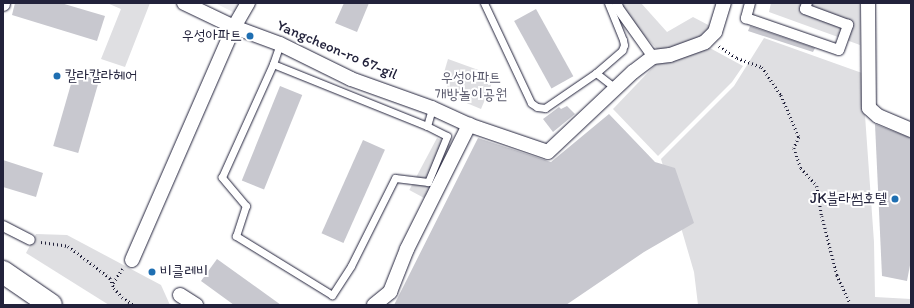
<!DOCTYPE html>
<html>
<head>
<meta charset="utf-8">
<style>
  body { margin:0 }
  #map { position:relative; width:914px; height:308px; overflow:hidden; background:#fff; font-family:Itim,"Poor Story",sans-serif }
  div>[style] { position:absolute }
  .built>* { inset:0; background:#eeeef1 }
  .green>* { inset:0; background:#dfdfe2; transform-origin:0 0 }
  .building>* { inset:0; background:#c8c8cf; transform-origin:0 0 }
  .path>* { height:2.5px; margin-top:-1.25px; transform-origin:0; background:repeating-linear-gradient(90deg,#22223b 0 1px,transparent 0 4px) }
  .roads { filter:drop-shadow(0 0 1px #22223b) drop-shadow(0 0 1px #22223b) }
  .service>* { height:7px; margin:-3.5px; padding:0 3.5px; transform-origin:3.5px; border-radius:3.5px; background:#fff }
  .pedestrian>* { height:10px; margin:-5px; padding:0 5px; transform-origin:5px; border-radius:5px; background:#fff }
  .minor>* { height:14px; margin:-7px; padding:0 7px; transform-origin:7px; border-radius:7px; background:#fff }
  .trunk>* { height:22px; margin:-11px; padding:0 11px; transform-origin:11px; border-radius:11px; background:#fff }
  .dots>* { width:11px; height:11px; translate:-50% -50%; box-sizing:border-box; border:2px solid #fff; border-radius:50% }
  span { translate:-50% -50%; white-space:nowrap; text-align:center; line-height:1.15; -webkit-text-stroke:4px #fff; paint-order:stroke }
  .poi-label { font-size:15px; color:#22223b }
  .right { translate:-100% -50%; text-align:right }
  .left { translate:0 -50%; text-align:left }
  .street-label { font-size:15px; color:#22223b }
  .park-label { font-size:15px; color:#5b5b6d }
  .frame { position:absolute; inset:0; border:4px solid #22223b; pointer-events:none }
</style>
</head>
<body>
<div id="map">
  <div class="built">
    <i style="clip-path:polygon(215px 3px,241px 3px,235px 13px)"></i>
  </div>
  <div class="green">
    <i style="clip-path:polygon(107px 3px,150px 3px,125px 67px,101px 59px,121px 9px)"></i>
    <i style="clip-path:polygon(627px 3px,641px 3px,667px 32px,693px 17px,714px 28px,703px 38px,670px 49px,657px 49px,618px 8px)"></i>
    <i style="clip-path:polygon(771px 3px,860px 3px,860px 45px,769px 12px)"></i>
    <i style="clip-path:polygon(764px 38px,862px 73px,874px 242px,875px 297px,911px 299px,911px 305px,698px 305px,694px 272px,661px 159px,734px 86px)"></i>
    <i style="clip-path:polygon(708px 47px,743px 66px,732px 82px,658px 156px,613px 109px,657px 63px)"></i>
    <i style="clip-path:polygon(448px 59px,495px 76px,481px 109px,452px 97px,443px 76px)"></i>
    <i style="left:437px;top:138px;width:21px;height:59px;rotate:28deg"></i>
    <i style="clip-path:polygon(36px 234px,67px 235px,161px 285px,170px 305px,109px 305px,26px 253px)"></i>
  </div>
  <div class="building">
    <i style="clip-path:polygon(15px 3px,61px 3px,105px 16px,97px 41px,12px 15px)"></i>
    <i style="clip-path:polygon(344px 3px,369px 3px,357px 32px,335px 23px)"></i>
    <i style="left:536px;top:9px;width:77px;height:25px;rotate:61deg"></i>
    <i style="clip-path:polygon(750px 26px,815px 48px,813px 52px,748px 31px)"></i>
    <i style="left:75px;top:70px;width:26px;height:79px;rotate:16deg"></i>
    <i style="left:280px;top:86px;width:24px;height:102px;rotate:22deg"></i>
    <i style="clip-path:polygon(567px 106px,575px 114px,553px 132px,543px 119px,559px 107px,561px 109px)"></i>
    <i style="clip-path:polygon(609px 114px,655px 162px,675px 168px,694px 223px,644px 252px,566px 305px,394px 305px,478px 138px,551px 162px)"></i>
    <i style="clip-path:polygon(875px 124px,911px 138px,911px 260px,907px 281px,882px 276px)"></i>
    <i style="left:363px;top:140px;width:24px;height:102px;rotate:24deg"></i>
    <i style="clip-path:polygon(3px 160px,43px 173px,36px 197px,3px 187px)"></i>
    <i style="clip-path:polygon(217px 259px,281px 305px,234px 305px,201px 281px)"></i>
  </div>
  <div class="path">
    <i style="left:719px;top:46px;width:22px;rotate:34deg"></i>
    <i style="left:737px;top:58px;width:27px;rotate:20deg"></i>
    <i style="left:762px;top:67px;width:34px;rotate:56deg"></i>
    <i style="left:781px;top:95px;width:46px;rotate:66.8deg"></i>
    <i style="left:799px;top:137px;width:12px;rotate:114deg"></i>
    <i style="left:794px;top:148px;width:21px;rotate:71deg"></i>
    <i style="left:801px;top:168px;width:24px;rotate:48deg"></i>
    <i style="left:817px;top:186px;width:30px;rotate:81deg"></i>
    <i style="left:822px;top:216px;width:61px;rotate:75.7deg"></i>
    <i style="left:837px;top:275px;width:33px;rotate:65deg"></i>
    <i style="left:41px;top:242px;width:27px;rotate:8deg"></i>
    <i style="left:68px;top:246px;width:53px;rotate:37.3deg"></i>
    <i style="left:110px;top:278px;width:11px;rotate:68deg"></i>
    <i style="left:114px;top:288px;width:12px;rotate:48deg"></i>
    <i style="left:122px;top:297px;width:14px;rotate:34deg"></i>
    <i style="left:113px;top:283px;width:17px;rotate:-57deg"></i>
  </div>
  <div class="roads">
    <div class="service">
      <i style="left:484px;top:3px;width:110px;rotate:64.8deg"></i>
      <i style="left:531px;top:103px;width:7px;rotate:34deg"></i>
      <i style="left:537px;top:107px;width:8px;rotate:7deg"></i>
      <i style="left:545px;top:108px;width:62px;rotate:-34.5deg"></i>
      <i style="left:596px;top:73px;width:35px;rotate:-41deg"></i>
      <i style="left:622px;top:50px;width:5px;rotate:-68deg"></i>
      <i style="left:624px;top:45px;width:5px;rotate:-101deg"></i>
      <i style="left:623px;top:40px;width:40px;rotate:-112deg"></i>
      <i style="left:273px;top:64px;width:21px;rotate:-71deg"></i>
      <i style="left:596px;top:73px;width:24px;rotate:38deg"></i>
      <i style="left:427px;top:126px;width:22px;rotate:27deg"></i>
      <i style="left:447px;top:136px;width:50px;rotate:112.4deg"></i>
      <i style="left:428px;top:182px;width:33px;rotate:-173deg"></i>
      <i style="left:395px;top:178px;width:98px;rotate:116.6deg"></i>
      <i style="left:351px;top:266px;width:35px;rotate:123deg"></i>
      <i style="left:332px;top:295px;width:113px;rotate:-148.4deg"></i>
      <i style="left:236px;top:236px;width:32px;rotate:-72deg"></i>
      <i style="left:246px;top:206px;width:38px;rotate:-130deg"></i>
      <i style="left:222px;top:177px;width:124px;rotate:-65.7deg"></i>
      <i style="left:273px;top:64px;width:166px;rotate:21.9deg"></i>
      <i style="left:427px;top:126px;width:19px;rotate:-74deg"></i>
    </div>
    <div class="pedestrian">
      <i style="left:617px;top:3px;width:5px;rotate:79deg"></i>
      <i style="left:618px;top:8px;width:60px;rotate:54.5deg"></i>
      <i style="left:750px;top:3px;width:16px;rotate:105deg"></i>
      <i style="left:746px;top:18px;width:98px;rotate:19deg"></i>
      <i style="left:839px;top:50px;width:27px;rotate:-70deg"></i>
      <i style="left:848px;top:25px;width:46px;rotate:-159.6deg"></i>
      <i style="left:805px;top:9px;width:6px;rotate:-72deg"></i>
      <i style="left:3px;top:226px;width:30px;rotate:27deg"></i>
    </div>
    <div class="minor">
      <i style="left:184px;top:3px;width:55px;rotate:25.6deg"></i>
      <i style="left:234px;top:27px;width:49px;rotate:20.3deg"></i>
      <i style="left:280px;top:44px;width:79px;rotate:26.2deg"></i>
      <i style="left:351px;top:79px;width:86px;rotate:19.7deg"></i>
      <i style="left:432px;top:108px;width:41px;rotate:24.7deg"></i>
      <i style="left:469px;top:125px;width:83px;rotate:18.9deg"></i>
      <i style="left:548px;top:152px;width:117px;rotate:-43.3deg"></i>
      <i style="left:633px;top:72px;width:25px;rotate:-37deg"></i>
      <i style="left:653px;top:57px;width:17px;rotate:-7deg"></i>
      <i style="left:670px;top:55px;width:37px;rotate:-20deg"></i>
      <i style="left:705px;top:42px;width:14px;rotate:-45deg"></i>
      <i style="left:715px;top:32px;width:30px;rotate:-73deg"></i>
      <i style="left:868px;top:3px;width:105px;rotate:89.5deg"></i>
      <i style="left:869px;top:108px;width:12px;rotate:42deg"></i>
      <i style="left:878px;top:116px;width:36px;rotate:23deg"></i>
      <i style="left:3px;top:4px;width:1px;rotate:-90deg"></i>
      <i style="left:132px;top:260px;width:254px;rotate:-66.4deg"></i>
      <i style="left:234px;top:27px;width:28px;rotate:-60deg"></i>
      <i style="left:180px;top:295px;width:19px;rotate:32deg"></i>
      <i style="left:374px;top:305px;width:21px;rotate:-39deg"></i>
      <i style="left:390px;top:292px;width:46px;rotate:-68.4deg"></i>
      <i style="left:407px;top:249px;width:139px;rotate:-63.4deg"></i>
    </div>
    <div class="trunk">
      <i style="left:3px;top:272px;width:58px;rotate:34.5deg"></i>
    </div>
  </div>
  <div class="dots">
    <i style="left:250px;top:36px;background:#1f6fb2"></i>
    <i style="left:57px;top:76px;background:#1f6fb2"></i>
    <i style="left:895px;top:199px;background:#1f6fb2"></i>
    <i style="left:152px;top:272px;background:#1f6fb2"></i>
  </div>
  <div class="poi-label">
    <span class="right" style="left:242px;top:36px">우성아파트</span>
    <span class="left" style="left:65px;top:76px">칼라칼라헤어</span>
    <span class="right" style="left:887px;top:199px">JK블라썸호텔</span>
    <span class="left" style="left:160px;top:272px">비클레비</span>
  </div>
  <div class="street-label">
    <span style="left:337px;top:50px;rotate:23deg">Yangcheon-ro 67-gil</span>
  </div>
  <div class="park-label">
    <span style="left:471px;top:86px">우성아파트<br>개방놀이공원</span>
  </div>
  <div class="frame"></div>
</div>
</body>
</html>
